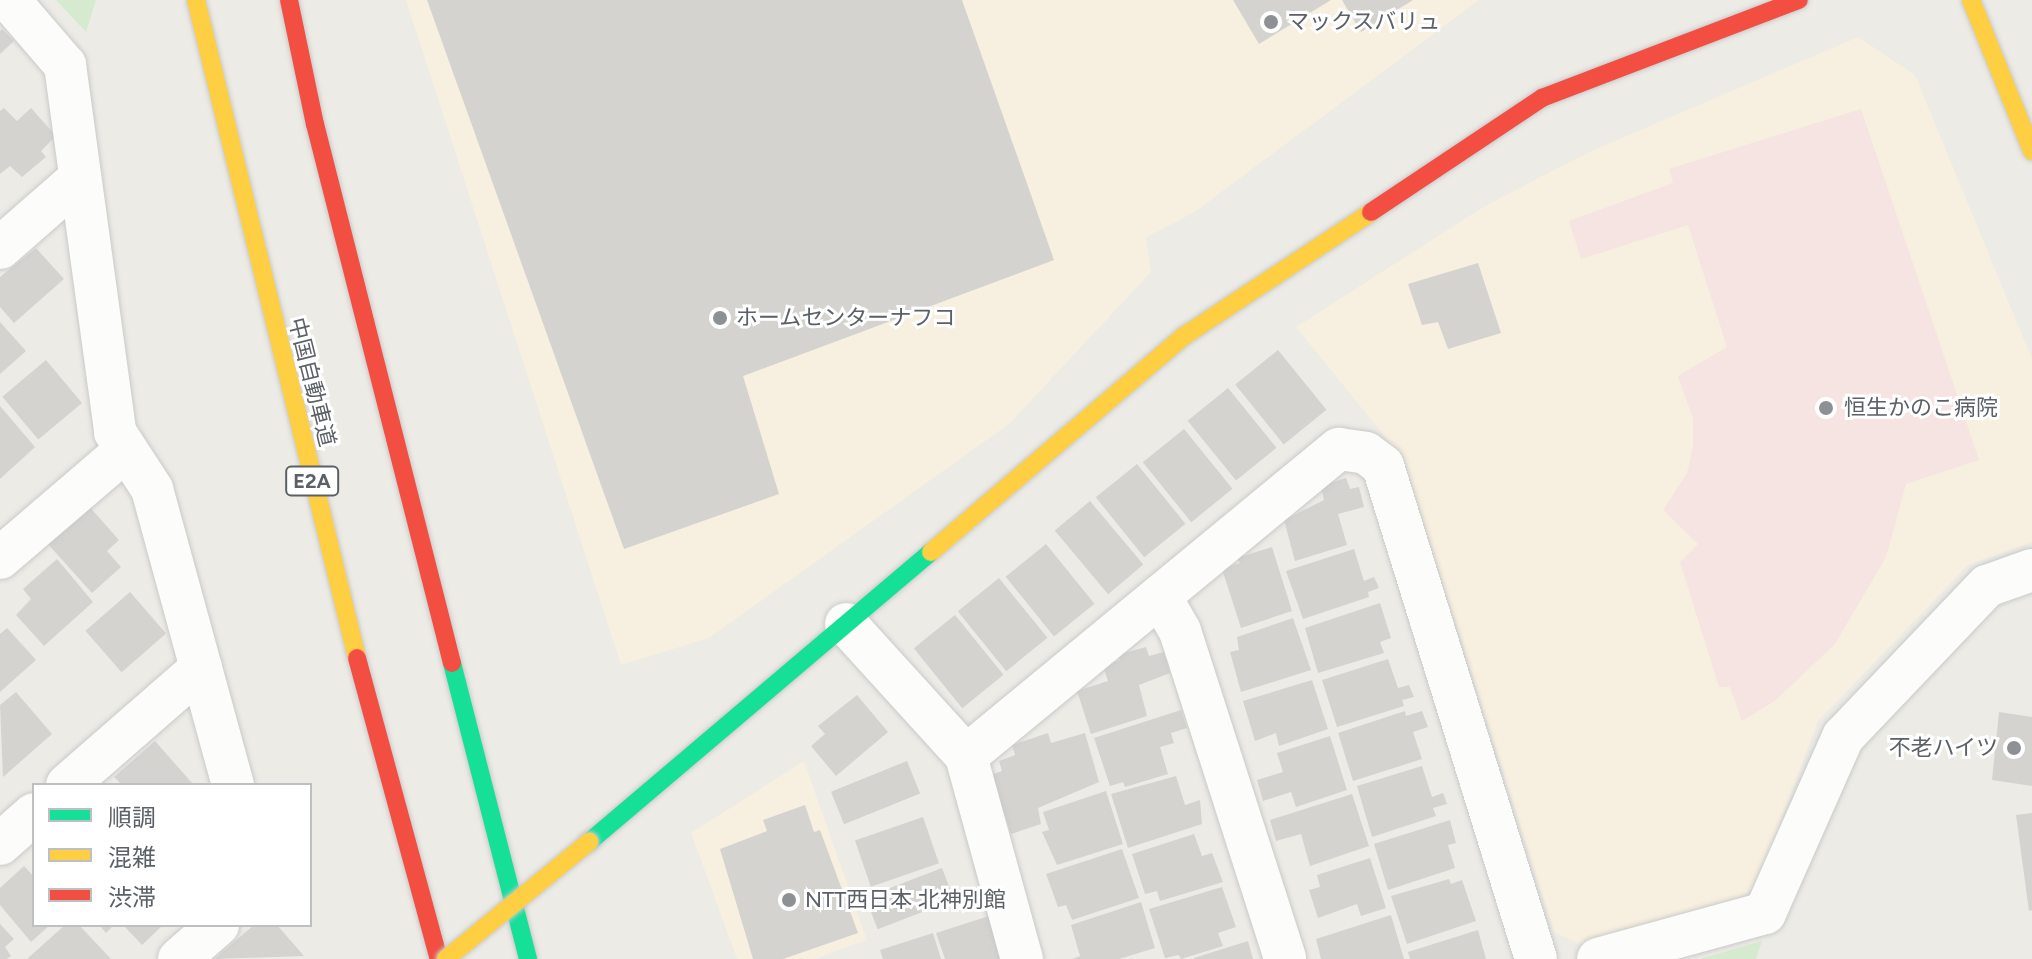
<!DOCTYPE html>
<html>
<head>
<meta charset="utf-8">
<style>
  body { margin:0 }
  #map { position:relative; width:2032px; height:959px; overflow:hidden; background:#edebe6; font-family:Figtree,"Noto Sans JP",sans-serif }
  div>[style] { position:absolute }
  .commercial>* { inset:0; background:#f7efdf }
  .medical>* { inset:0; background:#f6e4e2 }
  .green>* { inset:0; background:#d6ead0 }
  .building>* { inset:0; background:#d4d3d0; transform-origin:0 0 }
  .roads { filter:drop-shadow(0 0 2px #c9cac9) drop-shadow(0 0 2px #c9cac9) }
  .street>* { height:42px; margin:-21px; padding:0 21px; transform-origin:21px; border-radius:21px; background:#fcfcfb }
  .fast>* { height:18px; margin:-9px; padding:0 9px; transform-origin:9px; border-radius:9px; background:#16e098 }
  .slow>* { height:18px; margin:-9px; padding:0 9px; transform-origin:9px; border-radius:9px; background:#ffcf43 }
  .jam>* { height:18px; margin:-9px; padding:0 9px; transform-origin:9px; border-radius:9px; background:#f24e42 }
  .bridges { filter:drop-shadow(0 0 2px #cacaca) drop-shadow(0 0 2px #cacaca) }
  .slow-bridge>* { height:18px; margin:-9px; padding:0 9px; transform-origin:9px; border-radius:9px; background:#ffcf43 }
  .dots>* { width:22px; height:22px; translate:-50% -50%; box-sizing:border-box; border:4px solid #fff; border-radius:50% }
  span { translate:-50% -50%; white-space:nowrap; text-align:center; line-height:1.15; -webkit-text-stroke:6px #fff; paint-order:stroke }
  .shield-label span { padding:2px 6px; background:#fff; border:2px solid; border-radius:6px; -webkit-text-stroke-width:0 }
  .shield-label { font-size:20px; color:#5b6166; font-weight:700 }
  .poi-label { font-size:22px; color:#5b6166 }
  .left { translate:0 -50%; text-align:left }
  .right { translate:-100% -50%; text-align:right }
  .street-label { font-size:22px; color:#5b6166 }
  .legend { position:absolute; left:32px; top:783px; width:280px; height:144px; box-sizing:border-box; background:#fff; border:2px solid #bdc0c2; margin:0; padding:10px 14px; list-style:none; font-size:24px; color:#5b6166 }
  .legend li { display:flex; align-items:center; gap:16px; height:40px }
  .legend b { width:40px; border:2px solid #bdc0c2 }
</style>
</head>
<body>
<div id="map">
  <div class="commercial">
    <i style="clip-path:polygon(406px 0,1479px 0,1196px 211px,1146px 238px,1151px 272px,1009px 424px,709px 638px,621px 665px)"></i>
    <i style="clip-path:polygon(1858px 37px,1915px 75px,2032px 359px,2032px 542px,1968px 565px,1818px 721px,1757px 885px,1736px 901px,1579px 944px,1554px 932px,1404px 460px,1296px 327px,1485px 206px,1589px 152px)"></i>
    <i style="clip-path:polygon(804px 761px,867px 940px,814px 959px,737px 959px,691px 833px)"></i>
  </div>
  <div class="medical">
    <i style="clip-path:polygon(1861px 109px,1979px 460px,1906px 484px,1886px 557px,1835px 644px,1776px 700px,1742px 721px,1730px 687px,1719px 687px,1680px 562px,1698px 544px,1663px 510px,1687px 473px,1693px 447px,1693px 419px,1678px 376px,1727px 347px,1688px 225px,1581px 259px,1569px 221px,1673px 183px,1669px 169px)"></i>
  </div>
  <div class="green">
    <i style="clip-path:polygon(56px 0,96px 0,86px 32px)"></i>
    <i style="clip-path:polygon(1762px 941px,1756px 959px,1700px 959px)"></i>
  </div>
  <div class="building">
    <i style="clip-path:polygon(427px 0,962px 0,1054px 260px,743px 376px,779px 494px,624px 549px)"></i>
    <i style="clip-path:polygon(1233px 0,1331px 0,1259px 44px)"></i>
    <i style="clip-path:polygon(1342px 0,1413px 0,1361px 32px)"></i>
    <i style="clip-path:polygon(2px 29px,14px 41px,0 54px,0 31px)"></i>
    <i style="clip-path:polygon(4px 108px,17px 121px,31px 108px,56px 136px,41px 151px,46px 157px,22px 177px,10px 166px,0 174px,0 111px)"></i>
    <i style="clip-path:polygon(36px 248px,64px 279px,14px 323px,0 307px,0 277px)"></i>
    <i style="clip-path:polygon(1478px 263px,1501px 333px,1448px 349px,1438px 322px,1422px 325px,1408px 284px)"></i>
    <i style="clip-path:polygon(0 322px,26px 351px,0 374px)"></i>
    <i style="left:1278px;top:350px;width:77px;height:55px;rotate:51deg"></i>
    <i style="left:46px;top:360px;width:56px;height:57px;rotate:50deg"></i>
    <i style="left:1228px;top:388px;width:77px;height:52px;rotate:51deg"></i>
    <i style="clip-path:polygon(0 406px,35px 447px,0 479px)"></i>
    <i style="left:1184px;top:429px;width:77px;height:53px;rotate:51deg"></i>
    <i style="left:1137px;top:464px;width:77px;height:53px;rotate:51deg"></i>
    <i style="clip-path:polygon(1346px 478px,1350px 489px,1359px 487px,1364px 507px,1338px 514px,1347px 545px,1295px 561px,1284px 520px,1324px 500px,1321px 486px)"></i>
    <i style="left:1090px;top:501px;width:83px;height:46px;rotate:50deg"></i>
    <i style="clip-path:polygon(88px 505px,119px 540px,107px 551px,121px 567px,92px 593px,46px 542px)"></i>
    <i style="left:1046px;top:544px;width:77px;height:52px;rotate:51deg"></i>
    <i style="clip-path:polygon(1272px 547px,1292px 611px,1241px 628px,1222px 569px,1240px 563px,1237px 558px)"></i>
    <i style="clip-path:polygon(1354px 549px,1364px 581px,1374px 577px,1379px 588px,1368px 592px,1369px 597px,1303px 619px,1286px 571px)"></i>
    <i style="clip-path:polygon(57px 559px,93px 602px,44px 646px,16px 615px,31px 599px,23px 589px)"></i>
    <i style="left:999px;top:578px;width:77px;height:53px;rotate:51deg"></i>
    <i style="left:130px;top:592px;width:55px;height:59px;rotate:49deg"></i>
    <i style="clip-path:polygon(1380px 603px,1391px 638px,1380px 642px,1384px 653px,1318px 673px,1305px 628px)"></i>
    <i style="left:955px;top:615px;width:77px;height:53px;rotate:51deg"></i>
    <i style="clip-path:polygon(1293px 618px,1311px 670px,1241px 692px,1230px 652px,1239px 650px,1237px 637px)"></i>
    <i style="clip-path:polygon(7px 628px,36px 660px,0 692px,0 634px)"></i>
    <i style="clip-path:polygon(1146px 647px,1149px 656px,1164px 652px,1170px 673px,1139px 685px,1147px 716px,1091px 734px,1077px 691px,1108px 681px,1103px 666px,1120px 660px,1117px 655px)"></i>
    <i style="clip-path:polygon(1388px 659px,1398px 688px,1409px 685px,1414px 697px,1402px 700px,1404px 706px,1337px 727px,1322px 680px)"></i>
    <i style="clip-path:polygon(1312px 680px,1328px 729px,1279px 746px,1276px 733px,1255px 741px,1243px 701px)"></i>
    <i style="clip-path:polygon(16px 692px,52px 734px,3px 777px,0 705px)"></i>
    <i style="clip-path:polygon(857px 695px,888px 732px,836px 776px,811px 746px,825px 734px,818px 726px)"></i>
    <i style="clip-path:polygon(1181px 710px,1187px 728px,1171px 733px,1174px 743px,1160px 747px,1168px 774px,1125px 787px,1123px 782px,1110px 786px,1094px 738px)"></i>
    <i style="clip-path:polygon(1405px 711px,1406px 716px,1422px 711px,1428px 727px,1413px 732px,1422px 759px,1353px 781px,1338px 733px)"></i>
    <i style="clip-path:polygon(1999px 712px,2032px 717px,2032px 786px,1992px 780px)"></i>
    <i style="clip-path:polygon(1048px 733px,1051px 743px,1085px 733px,1099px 782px,1038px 808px,1041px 824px,1011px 834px,991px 775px,1002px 771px,999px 761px,1015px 755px,1012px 745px)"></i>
    <i style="clip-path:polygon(1330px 736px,1347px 790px,1296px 807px,1291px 792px,1263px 801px,1257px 780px,1283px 772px,1277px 753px)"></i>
    <i style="clip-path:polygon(155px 741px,192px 783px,190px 785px,122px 785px,114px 777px)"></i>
    <i style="left:907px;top:761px;width:35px;height:82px;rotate:68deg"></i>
    <i style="clip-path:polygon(1422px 766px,1432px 797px,1443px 793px,1447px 804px,1433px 808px,1436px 816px,1372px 837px,1357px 786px)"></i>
    <i style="clip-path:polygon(1176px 776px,1185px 805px,1200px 800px,1202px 824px,1128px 848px,1111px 794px)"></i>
    <i style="clip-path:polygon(1106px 791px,1123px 844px,1057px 865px,1042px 832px,1049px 830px,1043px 812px)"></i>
    <i style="clip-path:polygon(1352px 794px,1369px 846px,1310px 866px,1301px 834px,1276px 841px,1270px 820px)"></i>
    <i style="clip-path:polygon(805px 805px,814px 832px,820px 830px,858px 933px,783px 959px,753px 959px,720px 849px,767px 831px,763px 820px)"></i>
    <i style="clip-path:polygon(2032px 813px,2032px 910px,2029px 911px,2016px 815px)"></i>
    <i style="left:923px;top:817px;width:49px;height:72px;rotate:71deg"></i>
    <i style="clip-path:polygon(1450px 820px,1456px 843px,1448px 845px,1455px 868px,1388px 890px,1374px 844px)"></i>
    <i style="clip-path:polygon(1194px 834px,1202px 856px,1212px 853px,1223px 882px,1160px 901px,1157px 891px,1145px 894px,1132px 854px)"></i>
    <i style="clip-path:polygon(1122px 849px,1139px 898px,1072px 920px,1066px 905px,1058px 907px,1046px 874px)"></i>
    <i style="clip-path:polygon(1370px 858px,1386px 908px,1361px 916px,1357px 904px,1318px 918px,1309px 890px,1320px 887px,1317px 875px)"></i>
    <i style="clip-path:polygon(24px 866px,34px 877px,34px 925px,50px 925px,31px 942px,0 905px,0 888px)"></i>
    <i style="left:942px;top:868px;width:34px;height:82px;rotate:69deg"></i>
    <i style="clip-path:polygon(1449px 879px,1451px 884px,1462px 880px,1476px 921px,1407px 944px,1391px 896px)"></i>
    <i style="clip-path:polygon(1222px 887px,1236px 927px,1218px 933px,1223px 946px,1181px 959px,1179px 955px,1165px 958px,1149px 909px)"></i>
    <i style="clip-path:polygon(1141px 902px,1155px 948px,1119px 959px,1072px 959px,1080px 956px,1071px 925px)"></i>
    <i style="clip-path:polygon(1391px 915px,1404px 959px,1321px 959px,1316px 939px)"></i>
    <i style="clip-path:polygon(989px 916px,1002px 959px,945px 959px,936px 933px)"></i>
    <i style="clip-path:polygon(0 924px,14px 939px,5px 947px,11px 956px,7px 959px,0 959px)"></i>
    <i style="clip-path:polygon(65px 925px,79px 925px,111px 959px,27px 959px)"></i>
    <i style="clip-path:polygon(99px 925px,114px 925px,106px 933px)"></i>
    <i style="clip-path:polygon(123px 925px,163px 925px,142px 945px)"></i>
    <i style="clip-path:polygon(254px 925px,277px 925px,304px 956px,214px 959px)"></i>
    <i style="clip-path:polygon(1478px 930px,1486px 959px,1410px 959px,1408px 952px)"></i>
    <i style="clip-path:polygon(933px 933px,941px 959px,883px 959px,880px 950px)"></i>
    <i style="clip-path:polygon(1248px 941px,1253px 959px,1194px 959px,1194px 958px)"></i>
  </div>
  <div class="roads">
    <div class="street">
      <i style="left:9px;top:0;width:86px;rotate:49.3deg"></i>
      <i style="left:65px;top:65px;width:370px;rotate:82.2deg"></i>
      <i style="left:115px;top:432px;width:68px;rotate:57deg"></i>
      <i style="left:152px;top:489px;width:307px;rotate:74.7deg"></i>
      <i style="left:0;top:248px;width:106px;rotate:-41.2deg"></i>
      <i style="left:0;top:558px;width:165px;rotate:-40.6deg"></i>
      <i style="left:1160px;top:596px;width:40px;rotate:60.3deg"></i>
      <i style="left:1180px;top:631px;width:344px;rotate:72.2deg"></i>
      <i style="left:846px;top:624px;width:178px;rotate:47.7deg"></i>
      <i style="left:966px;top:756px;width:211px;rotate:74.6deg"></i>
      <i style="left:966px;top:756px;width:483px;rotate:-39.5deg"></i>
      <i style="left:1339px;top:449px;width:27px;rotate:8deg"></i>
      <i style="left:1366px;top:453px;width:21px;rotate:37deg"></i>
      <i style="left:1383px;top:466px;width:516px;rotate:72.76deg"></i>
      <i style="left:67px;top:785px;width:178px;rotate:-41.1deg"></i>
      <i style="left:0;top:844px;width:45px;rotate:-41.4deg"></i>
      <i style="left:179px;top:959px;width:52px;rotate:-41.1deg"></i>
      <i style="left:1598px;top:959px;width:173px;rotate:-15.4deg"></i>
      <i style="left:1765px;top:913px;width:193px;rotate:-66.1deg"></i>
      <i style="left:1843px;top:737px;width:209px;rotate:-46.4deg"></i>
      <i style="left:1987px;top:586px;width:48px;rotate:-19.6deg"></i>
    </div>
    <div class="fast">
      <i style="left:452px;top:663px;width:306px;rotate:75.6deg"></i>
      <i style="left:589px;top:842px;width:448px;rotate:-40.3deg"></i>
    </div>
    <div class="slow">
      <i style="left:196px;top:0;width:677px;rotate:76.25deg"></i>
      <i style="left:1971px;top:0;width:163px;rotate:68deg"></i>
      <i style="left:931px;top:552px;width:333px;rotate:-40.5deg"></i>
      <i style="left:1184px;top:336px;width:224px;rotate:-33.5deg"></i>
    </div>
    <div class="jam">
      <i style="left:289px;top:0;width:127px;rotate:78.2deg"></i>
      <i style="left:315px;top:124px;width:556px;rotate:75.74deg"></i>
      <i style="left:1371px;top:212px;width:206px;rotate:-33.7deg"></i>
      <i style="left:1542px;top:98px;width:275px;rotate:-20.9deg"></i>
      <i style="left:357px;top:658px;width:312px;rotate:74.8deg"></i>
    </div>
  </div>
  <div class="bridges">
    <div class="slow-bridge">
      <i style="left:446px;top:959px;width:185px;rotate:-39.3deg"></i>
    </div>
  </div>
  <div class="dots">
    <i style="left:1271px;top:22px;background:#8e9193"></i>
    <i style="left:720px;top:318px;background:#8e9193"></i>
    <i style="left:1826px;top:408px;background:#8e9193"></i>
    <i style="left:2014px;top:748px;background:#8e9193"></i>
    <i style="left:789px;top:900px;background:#8e9193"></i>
  </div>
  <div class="shield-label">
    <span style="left:312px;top:481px">E2A</span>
  </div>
  <div class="poi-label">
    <span class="left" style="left:1287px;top:22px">マックスバリュ</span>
    <span class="left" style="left:736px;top:318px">ホームセンターナフコ</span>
    <span class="left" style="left:1844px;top:408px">恒生かのこ病院</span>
    <span class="right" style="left:1998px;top:748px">不老ハイツ</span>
    <span class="left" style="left:805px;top:900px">NTT西日本 北神別館</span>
  </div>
  <div class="street-label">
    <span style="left:312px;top:382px;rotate:76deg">中国自動車道</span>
  </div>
  <ul class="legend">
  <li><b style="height:10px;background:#16e098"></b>順調</li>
  <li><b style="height:10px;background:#ffcf43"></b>混雑</li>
  <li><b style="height:10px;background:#f24e42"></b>渋滞</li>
  </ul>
</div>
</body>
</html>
